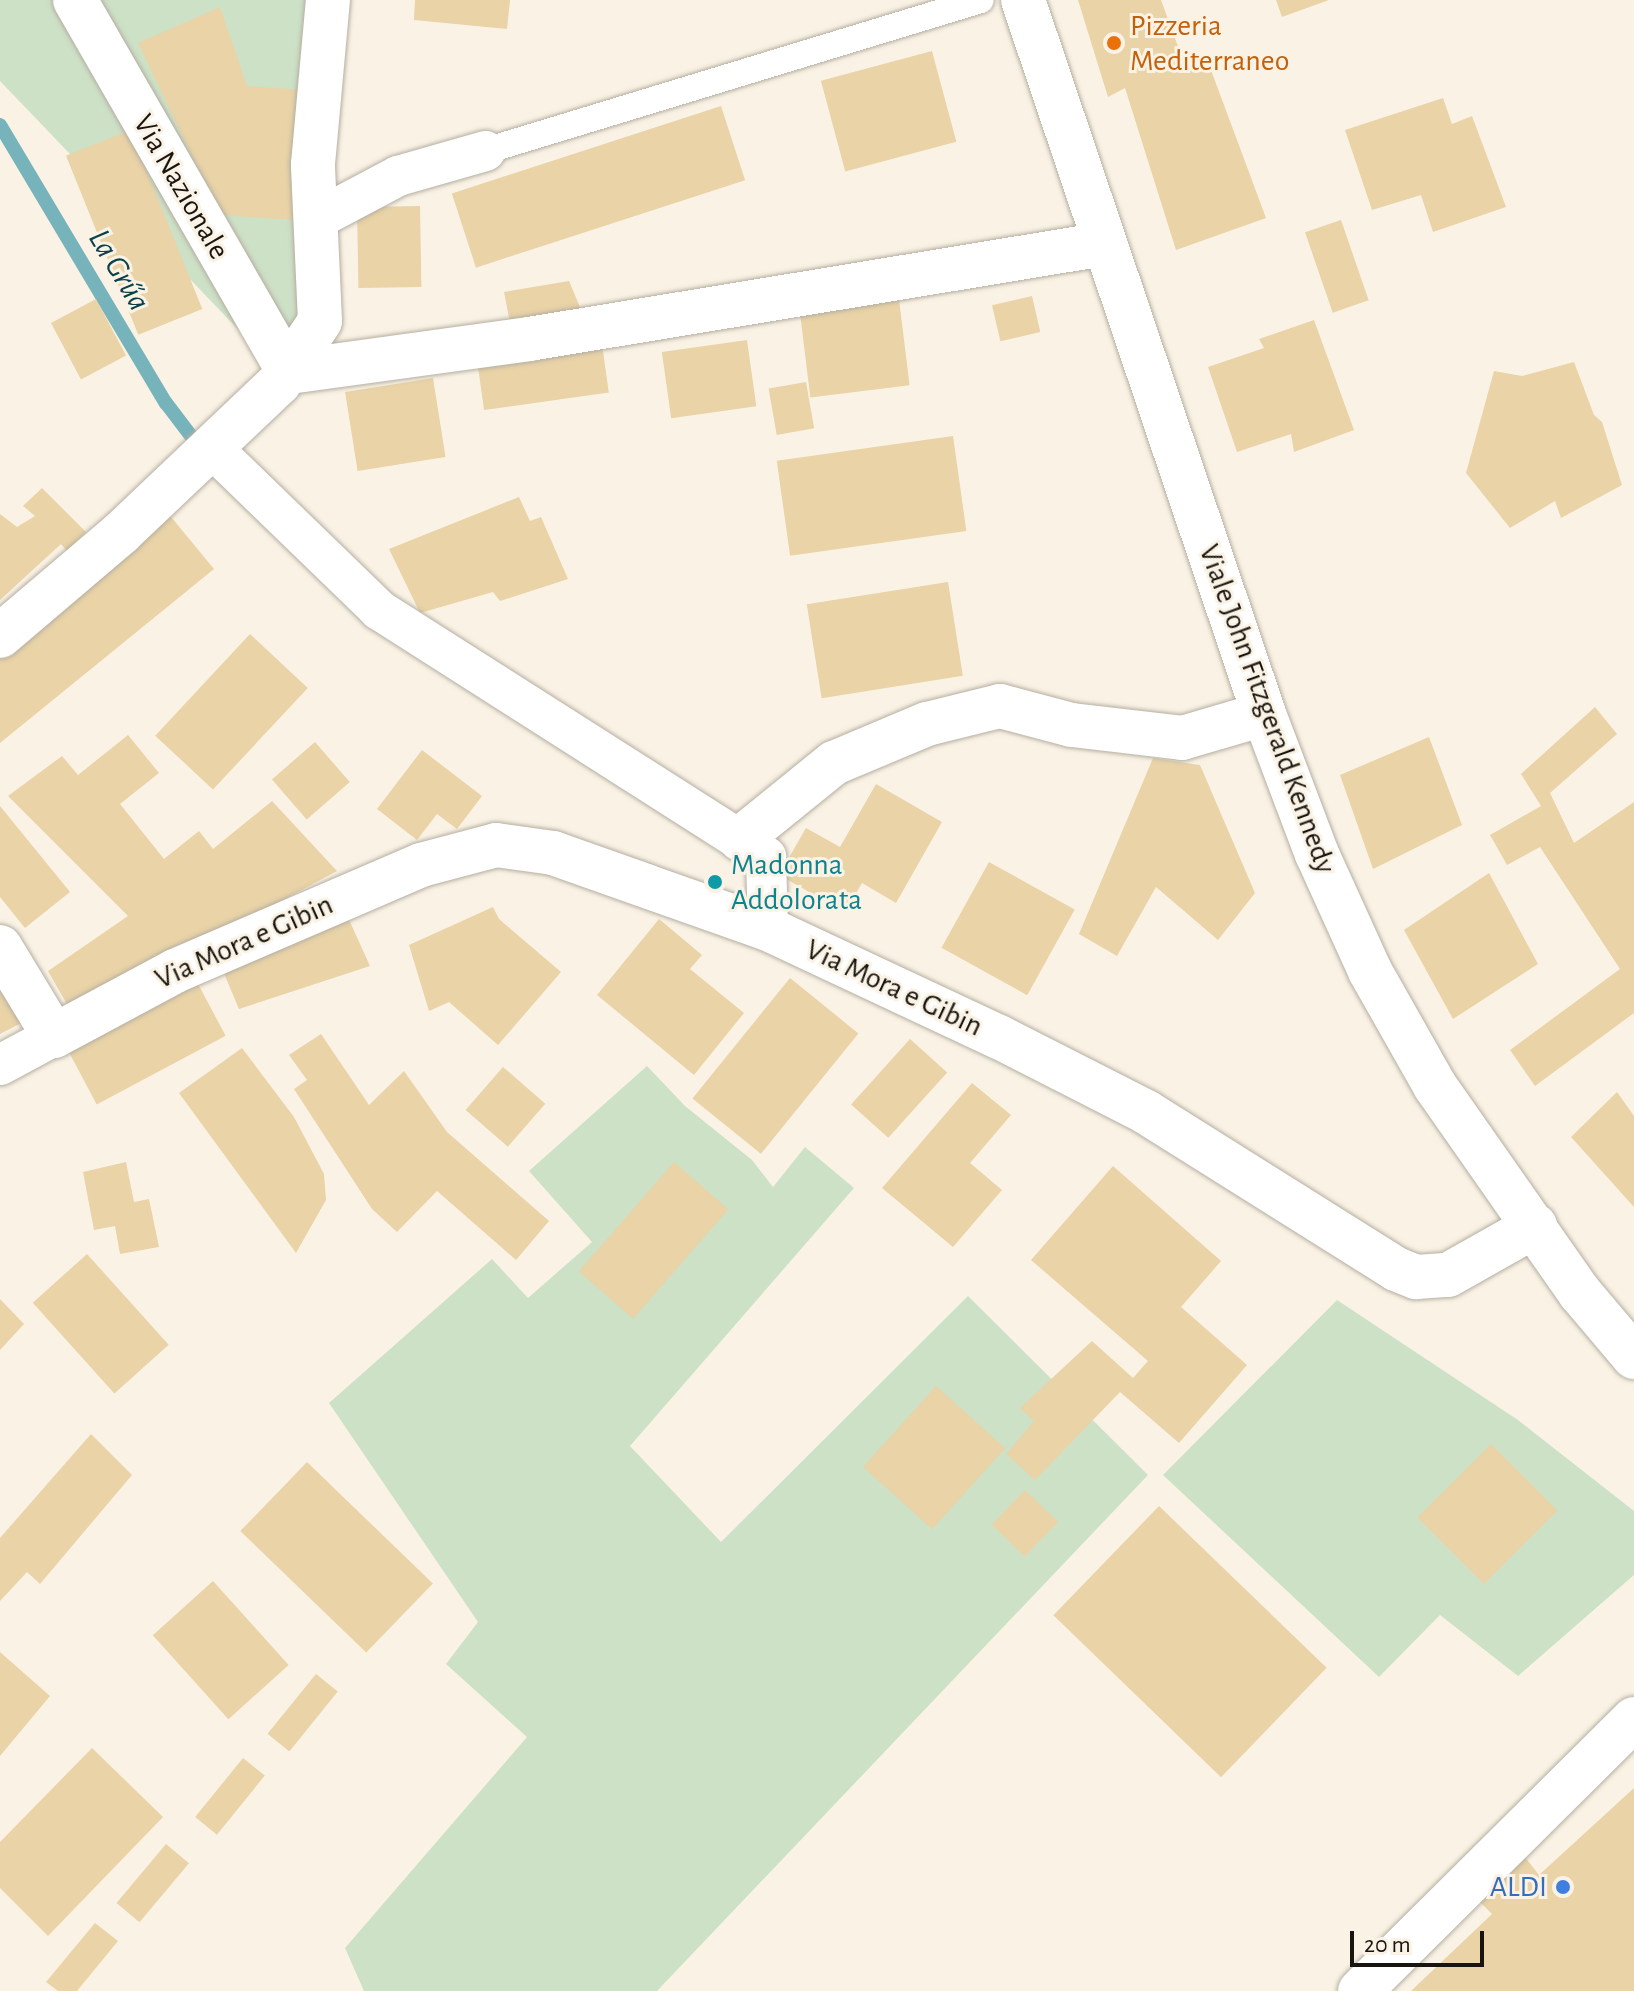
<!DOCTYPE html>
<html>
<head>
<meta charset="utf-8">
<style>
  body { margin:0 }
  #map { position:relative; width:1634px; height:1991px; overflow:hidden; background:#faf3e5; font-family:"Alegreya Sans",sans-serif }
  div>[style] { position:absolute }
  .green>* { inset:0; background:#cde1c7 }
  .stream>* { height:14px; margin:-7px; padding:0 7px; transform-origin:7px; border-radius:7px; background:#77b3bb }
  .building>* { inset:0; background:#e9d3a7; transform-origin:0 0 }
  .roads { filter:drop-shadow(0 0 2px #b5aea1) drop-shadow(0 0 2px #b5aea1) }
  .service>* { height:26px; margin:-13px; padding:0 13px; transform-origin:13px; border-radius:13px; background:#fff }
  .pedestrian>* { height:40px; margin:-20px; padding:0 20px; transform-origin:20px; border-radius:20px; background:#fff }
  .minor>* { height:44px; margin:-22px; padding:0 22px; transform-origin:22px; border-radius:22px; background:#fff }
  .secondary>* { height:44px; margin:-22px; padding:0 22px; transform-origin:22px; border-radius:22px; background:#fff }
  .dots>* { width:22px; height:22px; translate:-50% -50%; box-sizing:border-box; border:4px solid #faf3e5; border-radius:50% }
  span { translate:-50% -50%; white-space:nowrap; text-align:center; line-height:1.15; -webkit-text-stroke:6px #faf3e5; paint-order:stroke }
  .food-label { font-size:30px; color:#c56008 }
  .left { translate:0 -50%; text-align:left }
  .street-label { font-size:30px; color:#181511 }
  .culture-label { font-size:30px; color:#0d838f }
  .shop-label { font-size:30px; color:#366cbe }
  .right { translate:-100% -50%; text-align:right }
  .water-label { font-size:32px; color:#094248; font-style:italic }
  .scale { position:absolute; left:1350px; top:1931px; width:134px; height:36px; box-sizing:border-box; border:4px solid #181511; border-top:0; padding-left:10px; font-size:24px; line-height:28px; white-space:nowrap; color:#181511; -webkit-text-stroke:6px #faf3e5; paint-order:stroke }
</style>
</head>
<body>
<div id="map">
  <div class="green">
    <i style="clip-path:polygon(0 0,72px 0,280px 373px,0 81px)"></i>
    <i style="clip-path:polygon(81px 0,319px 0,310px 270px,289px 357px)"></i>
    <i style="clip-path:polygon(647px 1066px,685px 1106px,752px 1160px,773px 1187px,805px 1147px,854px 1188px,630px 1446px,721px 1542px,968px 1296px,1148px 1475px,657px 1991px,364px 1991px,345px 1948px,527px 1737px,446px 1664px,478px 1622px,329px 1403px,492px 1259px,528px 1298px,592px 1242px,529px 1171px)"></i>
    <i style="clip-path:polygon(1337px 1300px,1518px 1420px,1634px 1511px,1634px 1575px,1518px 1676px,1440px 1615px,1379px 1677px,1163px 1475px)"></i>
  </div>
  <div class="stream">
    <i style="left:0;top:125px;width:324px;rotate:59.2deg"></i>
    <i style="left:166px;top:403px;width:48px;rotate:52.7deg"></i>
  </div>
  <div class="building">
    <i style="clip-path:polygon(415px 0,510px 0,507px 29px,414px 20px)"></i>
    <i style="clip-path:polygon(1078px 0,1161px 0,1183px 60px,1205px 54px,1266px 218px,1176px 250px,1125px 88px,1108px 97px)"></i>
    <i style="clip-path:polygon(1276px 0,1329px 0,1282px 17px)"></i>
    <i style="clip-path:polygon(220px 7px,247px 86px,303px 90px,295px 220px,220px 215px,138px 43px)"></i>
    <i style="left:932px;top:51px;width:94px;height:115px;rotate:75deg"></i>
    <i style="clip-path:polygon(1443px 98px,1452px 124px,1472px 116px,1506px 207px,1433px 232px,1421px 195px,1372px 210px,1345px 130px)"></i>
    <i style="left:721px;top:106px;width:78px;height:283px;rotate:72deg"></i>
    <i style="left:130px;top:130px;width:193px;height:69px;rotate:68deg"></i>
    <i style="left:420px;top:206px;width:81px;height:63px;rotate:89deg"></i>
    <i style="left:1341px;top:220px;width:85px;height:38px;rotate:71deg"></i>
    <i style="clip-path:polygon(569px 281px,585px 319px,512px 333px,504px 292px)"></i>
    <i style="left:1032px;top:296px;width:37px;height:41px;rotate:77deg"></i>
    <i style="left:96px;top:299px;width:64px;height:51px;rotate:62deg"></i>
    <i style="left:899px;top:299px;width:87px;height:100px;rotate:83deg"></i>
    <i style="clip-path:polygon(1314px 320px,1354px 430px,1294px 452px,1291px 434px,1237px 452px,1208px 367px,1264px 348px,1259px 339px)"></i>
    <i style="left:747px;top:340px;width:67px;height:86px;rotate:82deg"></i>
    <i style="left:602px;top:344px;width:49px;height:126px;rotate:82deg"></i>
    <i style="clip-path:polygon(1574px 362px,1594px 415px,1602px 422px,1622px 485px,1561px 518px,1555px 501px,1510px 528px,1466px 473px,1494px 371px,1522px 376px)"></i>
    <i style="left:433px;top:378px;width:80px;height:89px;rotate:81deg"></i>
    <i style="left:806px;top:382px;width:47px;height:38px;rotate:80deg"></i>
    <i style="left:953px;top:436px;width:96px;height:178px;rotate:82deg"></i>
    <i style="clip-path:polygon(42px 488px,86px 532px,67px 551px,61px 544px,0 600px,0 514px,17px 527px,35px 516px,23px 506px)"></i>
    <i style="clip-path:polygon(519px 497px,530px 521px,541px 517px,568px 579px,500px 601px,493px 592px,420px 613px,389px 549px)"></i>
    <i style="clip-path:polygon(167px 512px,214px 569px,0 743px,0 648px)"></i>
    <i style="left:948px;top:582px;width:95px;height:143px;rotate:81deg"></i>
    <i style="left:250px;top:634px;width:79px;height:139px;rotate:43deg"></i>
    <i style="clip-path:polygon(1595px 707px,1617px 734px,1550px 793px,1574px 843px,1634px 802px,1634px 1013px,1535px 1086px,1510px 1050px,1620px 969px,1540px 847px,1507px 865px,1490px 835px,1541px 806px,1521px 774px)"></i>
    <i style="clip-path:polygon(128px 735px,159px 773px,120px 804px,164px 859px,199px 831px,213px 849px,272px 801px,337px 871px,72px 1013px,48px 971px,128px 916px,8px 796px,62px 756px,78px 775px)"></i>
    <i style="clip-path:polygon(1429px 737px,1462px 825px,1373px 869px,1340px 775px)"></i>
    <i style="left:315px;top:742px;width:53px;height:57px;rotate:49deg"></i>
    <i style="clip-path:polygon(422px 750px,482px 796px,457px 829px,437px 814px,417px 840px,377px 809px)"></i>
    <i style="clip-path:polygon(1153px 758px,1200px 765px,1255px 893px,1218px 940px,1156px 887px,1117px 956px,1079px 934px)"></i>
    <i style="clip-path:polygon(876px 784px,942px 822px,896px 903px,862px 883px,845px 912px,779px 875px,806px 828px,840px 847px)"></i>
    <i style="clip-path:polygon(0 806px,70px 892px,25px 928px,0 897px)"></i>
    <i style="left:989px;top:862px;width:98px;height:98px;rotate:29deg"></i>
    <i style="clip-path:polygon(1489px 873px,1538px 964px,1453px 1019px,1404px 930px)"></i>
    <i style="clip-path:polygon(493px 907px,499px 919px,561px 972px,498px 1045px,449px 1002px,429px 1011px,409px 945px)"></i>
    <i style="clip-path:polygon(345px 911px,370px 966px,239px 1009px,220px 964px)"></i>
    <i style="clip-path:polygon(659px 919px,702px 955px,690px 969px,744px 1013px,694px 1075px,597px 995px)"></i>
    <i style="clip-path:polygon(0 964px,31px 1018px,0 1034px)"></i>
    <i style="left:790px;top:978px;width:88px;height:155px;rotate:39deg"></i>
    <i style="left:197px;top:982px;width:61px;height:146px;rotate:62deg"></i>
    <i style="clip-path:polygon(321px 1034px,369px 1105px,404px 1071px,447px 1132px,549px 1221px,516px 1260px,437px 1191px,397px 1232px,372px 1209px,294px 1089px,307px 1080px,289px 1055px)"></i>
    <i style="left:910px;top:1039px;width:50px;height:88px;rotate:42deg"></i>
    <i style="clip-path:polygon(242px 1048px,294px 1117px,324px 1174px,326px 1200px,296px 1253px,179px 1093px)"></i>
    <i style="left:503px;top:1067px;width:56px;height:57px;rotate:41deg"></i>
    <i style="clip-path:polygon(972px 1083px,1011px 1115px,970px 1163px,1002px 1190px,953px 1247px,882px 1188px)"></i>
    <i style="clip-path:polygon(1617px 1092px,1634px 1116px,1634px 1207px,1571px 1137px)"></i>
    <i style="clip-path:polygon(126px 1162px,134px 1202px,149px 1199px,159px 1247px,120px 1254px,115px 1226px,94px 1230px,83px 1172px)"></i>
    <i style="left:674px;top:1162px;width:72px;height:145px;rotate:41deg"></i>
    <i style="clip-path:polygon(1113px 1166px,1221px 1261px,1181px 1307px,1247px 1365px,1179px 1443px,1120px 1392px,1035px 1480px,1006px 1454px,1034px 1421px,1020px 1408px,1092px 1341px,1133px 1378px,1148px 1361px,1031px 1260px)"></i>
    <i style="left:87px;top:1254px;width:122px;height:73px;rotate:48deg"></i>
    <i style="clip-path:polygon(0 1299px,24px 1324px,0 1350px)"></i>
    <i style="left:936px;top:1386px;width:93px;height:109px;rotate:42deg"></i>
    <i style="clip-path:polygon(91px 1434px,132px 1475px,40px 1584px,27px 1572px,0 1601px,0 1538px)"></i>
    <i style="left:1491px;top:1444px;width:94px;height:104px;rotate:45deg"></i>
    <i style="left:307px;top:1462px;width:175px;height:96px;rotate:44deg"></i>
    <i style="left:1025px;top:1490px;width:46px;height:48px;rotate:44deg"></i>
    <i style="left:1159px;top:1506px;width:233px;height:152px;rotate:44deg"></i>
    <i style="left:213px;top:1581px;width:113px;height:81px;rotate:48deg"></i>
    <i style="clip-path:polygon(0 1652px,50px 1696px,0 1756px)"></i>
    <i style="left:316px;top:1674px;width:28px;height:77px;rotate:39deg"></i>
    <i style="clip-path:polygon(92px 1748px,163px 1817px,48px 1936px,0 1888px,0 1842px)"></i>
    <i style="left:243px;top:1758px;width:28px;height:76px;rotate:39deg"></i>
    <i style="clip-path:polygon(1634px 1788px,1634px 1991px,1411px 1991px,1492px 1914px,1478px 1900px,1525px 1857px,1539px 1875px)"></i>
    <i style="left:166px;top:1844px;width:30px;height:77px;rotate:40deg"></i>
    <i style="clip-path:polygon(95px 1923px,118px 1941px,77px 1991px,58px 1991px,46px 1982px)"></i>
  </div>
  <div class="roads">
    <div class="service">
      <i style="left:485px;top:151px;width:518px;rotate:-16.93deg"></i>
    </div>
    <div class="pedestrian">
      <i style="left:315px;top:220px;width:94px;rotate:-27.9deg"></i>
      <i style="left:398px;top:176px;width:91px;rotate:-16deg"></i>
      <i style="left:211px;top:447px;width:234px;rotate:44.1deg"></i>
      <i style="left:379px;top:610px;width:459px;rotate:32.5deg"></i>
      <i style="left:766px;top:857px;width:72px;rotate:88.4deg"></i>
      <i style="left:0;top:1065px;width:61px;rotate:-28.2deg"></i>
    </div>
    <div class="minor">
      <i style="left:75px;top:0;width:429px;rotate:60.1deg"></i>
      <i style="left:289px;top:372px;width:242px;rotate:-7.8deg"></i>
      <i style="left:529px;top:339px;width:583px;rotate:-9.38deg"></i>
      <i style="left:0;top:636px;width:159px;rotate:-40.4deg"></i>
      <i style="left:121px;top:533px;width:218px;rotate:-43.5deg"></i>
      <i style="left:279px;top:383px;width:74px;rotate:-56.5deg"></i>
      <i style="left:320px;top:321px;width:157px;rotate:-92.6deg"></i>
      <i style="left:313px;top:164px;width:165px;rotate:-84.8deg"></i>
      <i style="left:740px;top:839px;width:121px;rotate:-39deg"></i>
      <i style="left:834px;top:763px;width:101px;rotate:-22.8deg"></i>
      <i style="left:927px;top:724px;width:75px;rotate:-13.9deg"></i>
      <i style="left:1000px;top:706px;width:74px;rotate:14.8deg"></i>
      <i style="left:1072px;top:725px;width:111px;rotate:6.7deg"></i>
      <i style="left:1182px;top:738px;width:85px;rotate:-16.3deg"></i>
      <i style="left:0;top:947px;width:104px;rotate:58.8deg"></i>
      <i style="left:54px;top:1036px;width:137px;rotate:-28.2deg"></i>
      <i style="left:175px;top:971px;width:268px;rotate:-23.3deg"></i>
      <i style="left:421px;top:865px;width:78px;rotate:-14.9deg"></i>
      <i style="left:496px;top:845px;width:58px;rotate:8deg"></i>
      <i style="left:553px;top:853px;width:228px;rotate:19.5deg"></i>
      <i style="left:768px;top:929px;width:255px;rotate:25.1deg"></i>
      <i style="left:999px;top:1037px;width:165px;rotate:27deg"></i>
      <i style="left:1146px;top:1112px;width:295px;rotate:32.1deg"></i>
      <i style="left:1396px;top:1269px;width:22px;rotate:22deg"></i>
      <i style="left:1416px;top:1277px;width:32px;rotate:-4deg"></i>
      <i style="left:1448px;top:1275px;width:100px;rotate:-29.4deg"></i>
      <i style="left:1360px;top:1991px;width:386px;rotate:-44.8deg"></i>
    </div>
    <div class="secondary">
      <i style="left:1023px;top:0;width:754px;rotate:71.35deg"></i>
      <i style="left:1264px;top:714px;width:150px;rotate:69.3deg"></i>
      <i style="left:1317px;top:854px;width:128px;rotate:65.6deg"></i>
      <i style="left:1370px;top:971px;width:132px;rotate:60.5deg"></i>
      <i style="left:1435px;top:1086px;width:253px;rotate:55deg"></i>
      <i style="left:1580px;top:1293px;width:84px;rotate:49.8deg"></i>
    </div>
  </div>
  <div class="dots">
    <i style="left:1114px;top:43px;background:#e8710a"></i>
    <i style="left:715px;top:882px;background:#0f9aa8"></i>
    <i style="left:1563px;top:1887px;background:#3f7fe0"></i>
  </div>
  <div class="food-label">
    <span class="left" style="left:1130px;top:43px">Pizzeria<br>Mediterraneo</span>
  </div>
  <div class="street-label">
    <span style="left:181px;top:187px;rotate:60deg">Via Nazionale</span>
    <span style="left:1267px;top:709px;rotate:70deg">Viale John Fitzgerald Kennedy</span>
    <span style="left:244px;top:942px;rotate:-24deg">Via Mora e Gibin</span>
    <span style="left:894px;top:988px;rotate:25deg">Via Mora e Gibin</span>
  </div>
  <div class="culture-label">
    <span class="left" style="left:731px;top:882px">Madonna<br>Addolorata</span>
  </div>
  <div class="shop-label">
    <span class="right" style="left:1547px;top:1887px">ALDI</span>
  </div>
  <div class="water-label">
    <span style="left:119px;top:270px;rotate:59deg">La Grűa</span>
  </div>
  <div class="scale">20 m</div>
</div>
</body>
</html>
